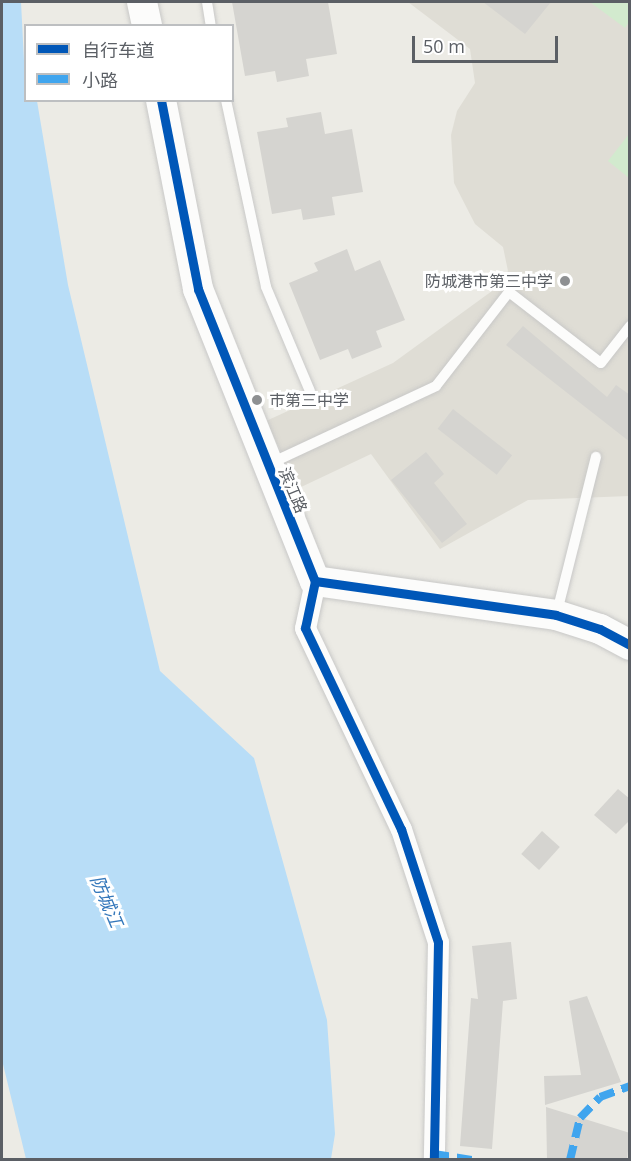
<!DOCTYPE html>
<html>
<head>
<meta charset="utf-8">
<style>
  body { margin:0 }
  #map { position:relative; width:631px; height:1161px; overflow:hidden; background:#ecebe5; font-family:"Open Sans","Noto Sans SC",sans-serif }
  div>[style] { position:absolute }
  .education>* { inset:0; background:#dfddd5 }
  .green>* { inset:0; background:#d2eace }
  .water>* { inset:0; background:#b8ddf7 }
  .building>* { inset:0; background:#d5d4d0; transform-origin:0 0 }
  .roads { filter:drop-shadow(0 0 2px #c8c8c7) drop-shadow(0 0 2px #c8c8c7) }
  .lane>* { height:10px; margin:-5px; padding:0 5px; transform-origin:5px; border-radius:5px; background:#fcfcfb }
  .street>* { height:21px; margin:-10.5px; padding:0 10.5px; transform-origin:10.5px; border-radius:10.5px; background:#fcfcfb }
  .secondary>* { height:30px; margin:-15px; padding:0 15px; transform-origin:15px; border-radius:15px; background:#fcfcfb }
  .quiet>* { height:8px; margin-top:-4px; transform-origin:0; background:repeating-linear-gradient(90deg,#40a5ee 0 15px,transparent 0 23px) }
  .cycleway>* { height:9px; margin:-4.5px; padding:0 4.5px; transform-origin:4.5px; border-radius:4.5px; background:#0057b8 }
  .dots>* { width:16px; height:16px; translate:-50% -50%; box-sizing:border-box; border:3px solid #fff; border-radius:50% }
  span { translate:-50% -50%; white-space:nowrap; text-align:center; line-height:1.15; -webkit-text-stroke:6px #fff; paint-order:stroke }
  .poi-label { font-size:16px; color:#5b5f65 }
  .right { translate:-100% -50%; text-align:right }
  .left { translate:0 -50%; text-align:left }
  .street-label { font-size:16px; color:#5b5f65 }
  .water-label { font-size:18px; color:#3578bb; font-style:italic }
  .frame { position:absolute; inset:0; border:3px solid #5b5f65; pointer-events:none }
  .legend { position:absolute; left:24px; top:24px; width:210px; height:78px; box-sizing:border-box; background:#fff; border:2px solid #bdbfc1; margin:0; padding:8px 10px; list-style:none; font-size:18px; color:#5b5f65 }
  .legend li { display:flex; align-items:center; gap:12px; height:30px }
  .legend b { width:30px; border:2px solid #bdbfc1 }
  .scale { position:absolute; left:412px; top:36px; width:146px; height:27px; box-sizing:border-box; border:3px solid #5b5f65; border-top:0; padding-left:8px; font-size:18px; line-height:21px; white-space:nowrap; color:#5b5f65; -webkit-text-stroke:4px #fff; paint-order:stroke }
</style>
</head>
<body>
<div id="map">
  <div class="education">
    <i style="clip-path:polygon(408px 2px,629px 2px,629px 496px,528px 500px,440px 549px,371px 454px,299px 488px,266px 421px,393px 363px,492px 291px,508px 271px,503px 247px,475px 224px,454px 183px,451px 135px,457px 111px,475px 83px,470px 49px)"></i>
  </div>
  <div class="green">
    <i style="clip-path:polygon(590px 2px,629px 2px,629px 22px,625px 28px)"></i>
    <i style="clip-path:polygon(629px 134px,629px 178px,608px 161px)"></i>
  </div>
  <div class="water">
    <i style="clip-path:polygon(2px 2px,21px 2px,26px 100px,37px 101px,68px 285px,160px 671px,254px 758px,327px 1020px,335px 1134px,331px 1159px,26px 1159px,2px 1060px)"></i>
  </div>
  <div class="building">
    <i style="clip-path:polygon(232px 2px,328px 2px,337px 54px,306px 59px,309px 76px,277px 82px,275px 71px,245px 76px)"></i>
    <i style="clip-path:polygon(483px 2px,551px 2px,525px 34px)"></i>
    <i style="clip-path:polygon(321px 112px,325px 134px,352px 129px,363px 192px,332px 197px,335px 215px,303px 220px,301px 209px,272px 214px,257px 132px,288px 127px,286px 118px)"></i>
    <i style="clip-path:polygon(347px 249px,355px 271px,380px 260px,405px 320px,376px 331px,382px 347px,352px 359px,348px 349px,320px 360px,289px 283px,318px 271px,314px 263px)"></i>
    <i style="clip-path:polygon(523px 326px,607px 397px,616px 385px,630px 395px,630px 442px,506px 345px)"></i>
    <i style="left:453px;top:409px;width:75px;height:25px;rotate:38deg"></i>
    <i style="clip-path:polygon(426px 452px,444px 474px,434px 483px,467px 524px,442px 543px,391px 480px)"></i>
    <i style="clip-path:polygon(618px 789px,630px 799px,630px 820px,616px 834px,594px 815px)"></i>
    <i style="left:542px;top:831px;width:24px;height:31px;rotate:42deg"></i>
    <i style="clip-path:polygon(511px 942px,517px 999px,503px 1001px,492px 1149px,460px 1146px,471px 998px,478px 999px,472px 946px)"></i>
    <i style="clip-path:polygon(587px 996px,621px 1082px,545px 1105px,544px 1076px,581px 1075px,569px 1001px)"></i>
    <i style="clip-path:polygon(546px 1107px,630px 1133px,627px 1160px,547px 1159px)"></i>
  </div>
  <div class="roads">
    <div class="lane">
      <i style="left:207px;top:2px;width:24px;rotate:81deg"></i>
      <i style="left:226px;top:100px;width:191px;rotate:77.9deg"></i>
      <i style="left:266px;top:287px;width:113px;rotate:67.1deg"></i>
      <i style="left:269px;top:464px;width:184px;rotate:-25deg"></i>
      <i style="left:436px;top:386px;width:119px;rotate:-52.2deg"></i>
      <i style="left:509px;top:292px;width:116px;rotate:37.7deg"></i>
      <i style="left:601px;top:363px;width:47px;rotate:-51.9deg"></i>
      <i style="left:557px;top:612px;width:160px;rotate:-75.9deg"></i>
    </div>
    <div class="street">
      <i style="left:315px;top:581px;width:48px;rotate:102deg"></i>
      <i style="left:305px;top:628px;width:223px;rotate:64.5deg"></i>
      <i style="left:401px;top:829px;width:119px;rotate:71.9deg"></i>
      <i style="left:438px;top:942px;width:218px;rotate:91.1deg"></i>
    </div>
    <div class="secondary">
      <i style="left:142px;top:2px;width:25px;rotate:78deg"></i>
      <i style="left:161px;top:100px;width:193px;rotate:78.9deg"></i>
      <i style="left:198px;top:289px;width:315px;rotate:68.2deg"></i>
      <i style="left:315px;top:581px;width:243px;rotate:8deg"></i>
      <i style="left:556px;top:615px;width:46px;rotate:17.7deg"></i>
      <i style="left:600px;top:629px;width:34px;rotate:28deg"></i>
    </div>
  </div>
  <div class="quiet">
    <i style="left:434px;top:1154px;width:38px;rotate:9deg"></i>
    <i style="left:570px;top:1160px;width:43px;rotate:-76.6deg"></i>
    <i style="left:580px;top:1118px;width:29px;rotate:-46deg"></i>
    <i style="left:600px;top:1097px;width:32px;rotate:-20deg"></i>
  </div>
  <div class="cycleway">
    <i style="left:161px;top:100px;width:193px;rotate:78.9deg"></i>
    <i style="left:198px;top:289px;width:315px;rotate:68.2deg"></i>
    <i style="left:315px;top:581px;width:48px;rotate:102deg"></i>
    <i style="left:305px;top:628px;width:223px;rotate:64.5deg"></i>
    <i style="left:401px;top:829px;width:119px;rotate:71.9deg"></i>
    <i style="left:438px;top:942px;width:218px;rotate:91.1deg"></i>
    <i style="left:315px;top:581px;width:243px;rotate:8deg"></i>
    <i style="left:556px;top:615px;width:46px;rotate:17.7deg"></i>
    <i style="left:600px;top:629px;width:34px;rotate:28deg"></i>
  </div>
  <div class="dots">
    <i style="left:565px;top:281px;background:#8e9092"></i>
    <i style="left:257px;top:400px;background:#8e9092"></i>
  </div>
  <div class="poi-label">
    <span class="right" style="left:553px;top:281px">防城港市第三中学</span>
    <span class="left" style="left:269px;top:400px">巿第三中学</span>
  </div>
  <div class="street-label">
    <span style="left:293px;top:490px;rotate:67deg">滨江路</span>
  </div>
  <div class="water-label">
    <span style="left:107px;top:901px;rotate:67deg">防城江</span>
  </div>
  <div class="frame"></div>
  <ul class="legend">
  <li><b style="height:8px;background:#0057b8"></b>自行车道</li>
  <li><b style="height:8px;background:#40a5ee"></b>小路</li>
  </ul>
  <div class="scale">50 m</div>
</div>
</body>
</html>
